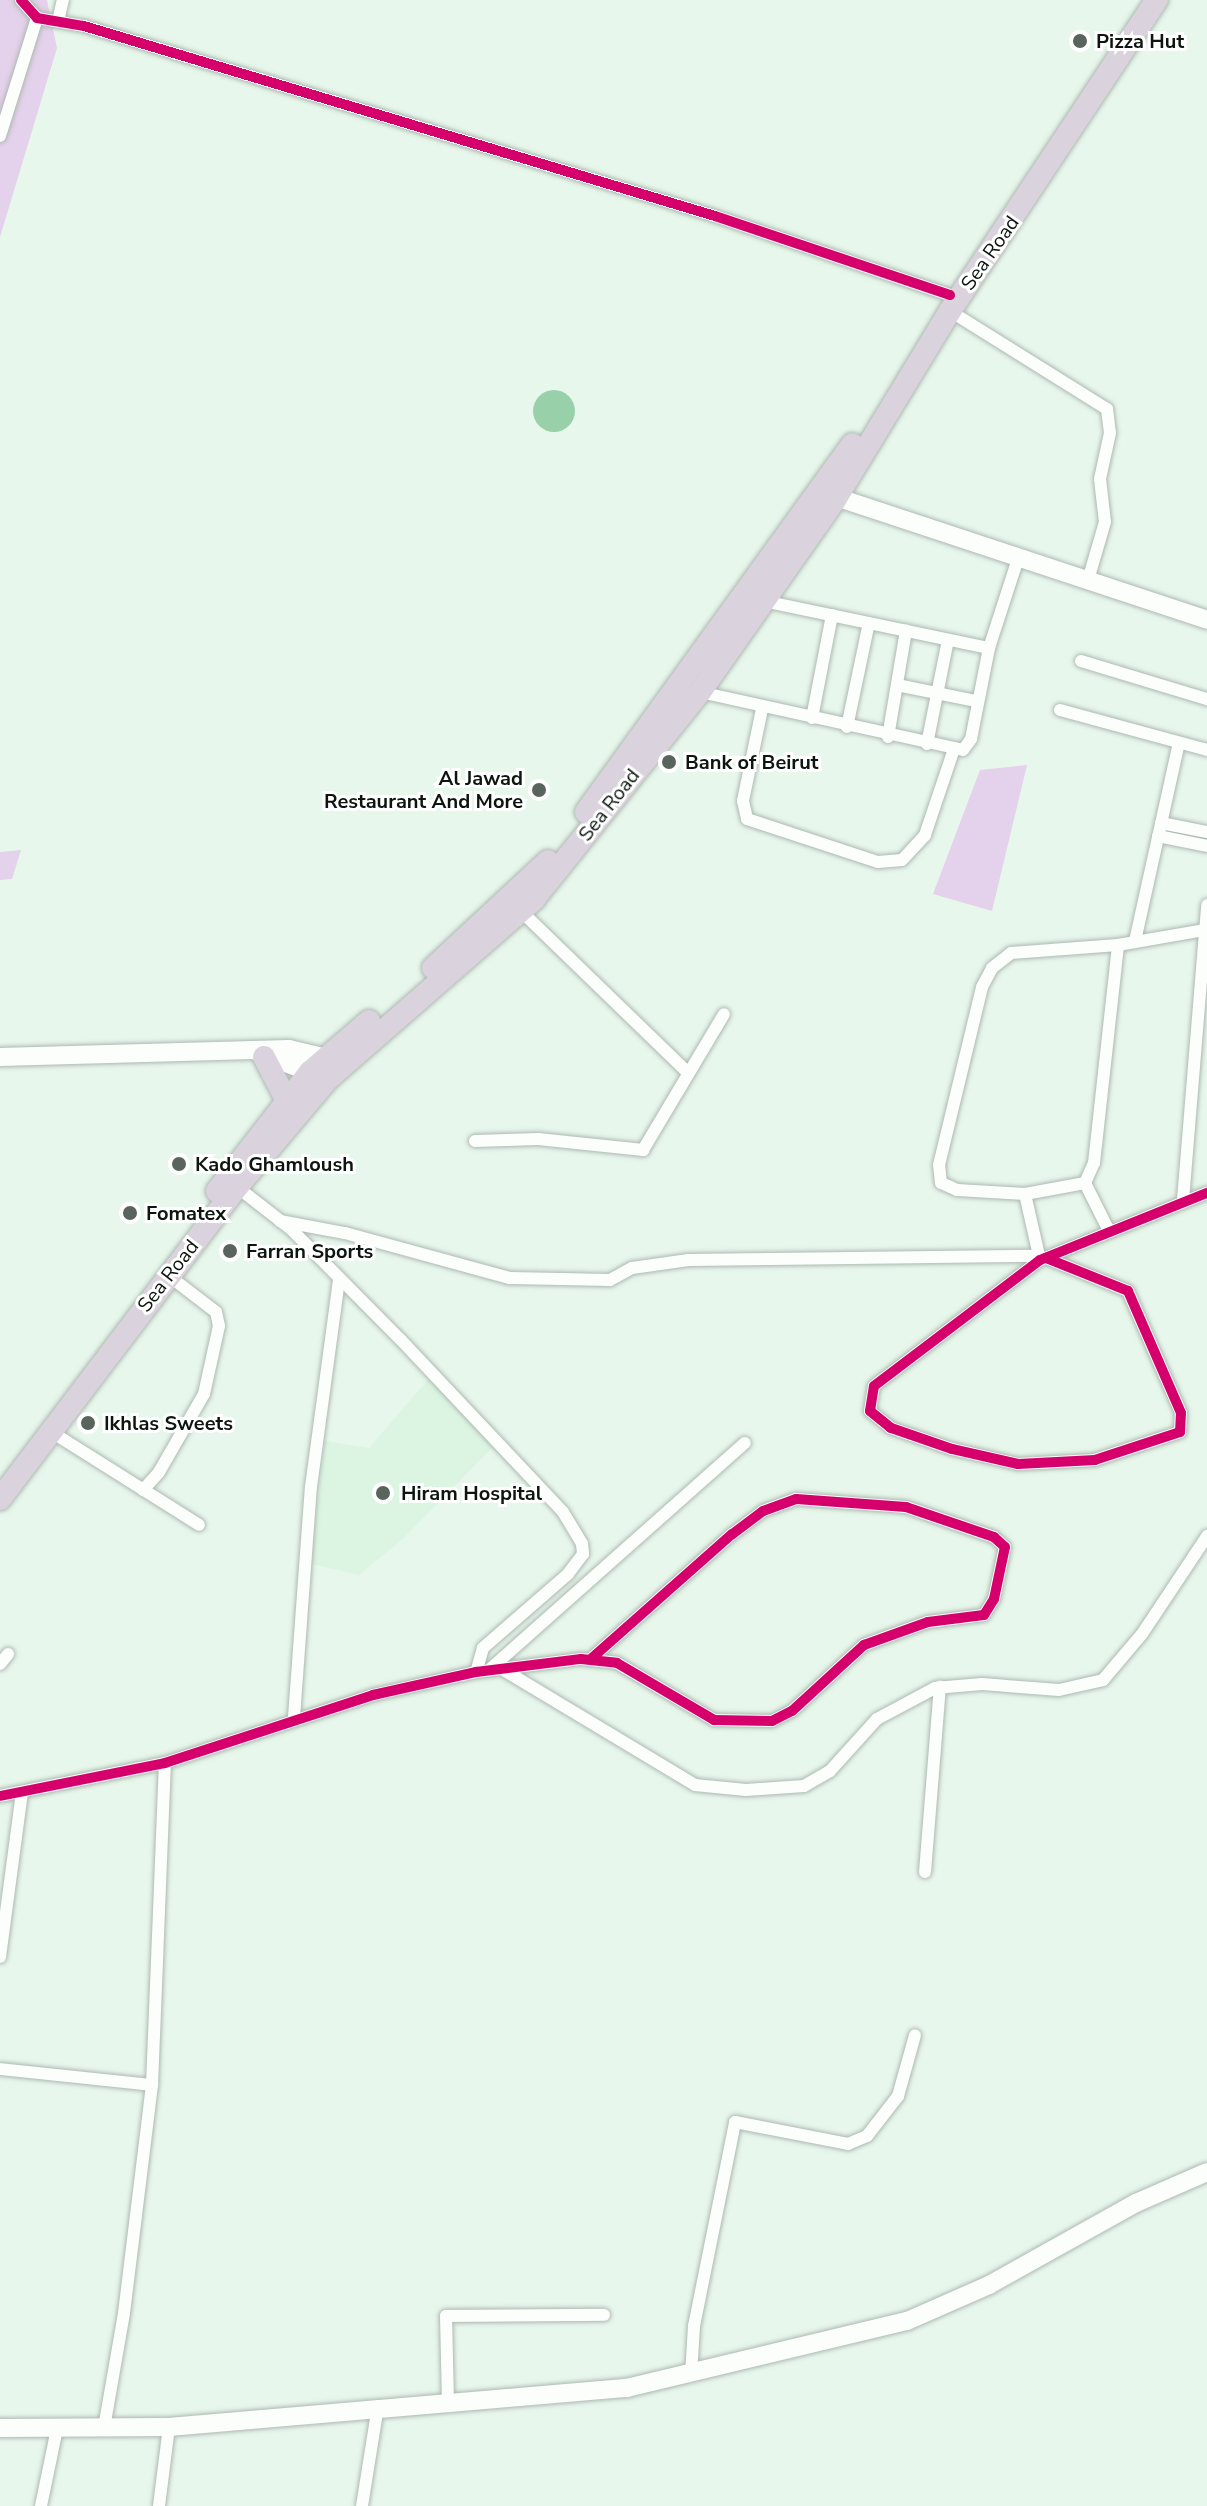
<!DOCTYPE html>
<html>
<head>
<meta charset="utf-8">
<style>
  body { margin:0 }
  #map { position:relative; width:1207px; height:2506px; overflow:hidden; background:#e8f7ec; font-family:"Nunito Sans",sans-serif }
  div>[style] { position:absolute }
  .built>* { inset:0; background:#dcf5e3 }
  .green>* { inset:0; background:#e4d1eb }
  .water>* { inset:0; background:#98d0aa }
  .round { border-radius:50% }
  .roads { filter:drop-shadow(0 0 2px #adb9b1) drop-shadow(0 0 2px #adb9b1) }
  .street>* { height:12px; margin:-6px; padding:0 6px; transform-origin:6px; border-radius:6px; background:#fcfefc }
  .secondary>* { height:18px; margin:-9px; padding:0 9px; transform-origin:9px; border-radius:9px; background:#fcfefc }
  .highway>* { height:22px; margin:-11px; padding:0 11px; transform-origin:11px; border-radius:11px; background:#dad3dd }
  .cycleway>* { height:10px; margin:-5px; padding:0 5px; transform-origin:5px; border-radius:5px; background:#d6006c }
  .dots>* { width:22px; height:22px; translate:-50% -50%; box-sizing:border-box; border:4px solid #fff; border-radius:50% }
  span { translate:-50% -50%; white-space:nowrap; text-align:center; line-height:1.15; -webkit-text-stroke:6px #fff; paint-order:stroke }
  .poi-label { font-size:20px; color:#0c150f; font-weight:700 }
  .left { translate:0 -50%; text-align:left }
  .right { translate:-100% -50%; text-align:right }
  .street-label { font-size:20px; color:#0c150f }
</style>
</head>
<body>
<div id="map">
  <div class="built">
    <i style="clip-path:polygon(430px 1377px,495px 1445px,403px 1539px,359px 1575px,311px 1564px,325px 1441px,369px 1448px)"></i>
  </div>
  <div class="green">
    <i style="clip-path:polygon(0 0,47px 0,57px 48px,0 237px)"></i>
    <i style="clip-path:polygon(1027px 765px,992px 911px,933px 894px,980px 770px)"></i>
    <i style="clip-path:polygon(21px 850px,12px 879px,0 880px,0 852px)"></i>
  </div>
  <div class="water">
    <i class="round" style="left:533px;top:390px;width:42px;height:42px"></i>
  </div>
  <div class="roads">
    <div class="street">
      <i style="left:21px;top:0;width:24px;rotate:48deg"></i>
      <i style="left:37px;top:18px;width:48px;rotate:9.7deg"></i>
      <i style="left:84px;top:26px;width:659px;rotate:16.76deg"></i>
      <i style="left:715px;top:216px;width:248px;rotate:18.6deg"></i>
      <i style="left:58px;top:21px;width:22px;rotate:-77deg"></i>
      <i style="left:0;top:136px;width:124px;rotate:-72.6deg"></i>
      <i style="left:950px;top:311px;width:185px;rotate:32deg"></i>
      <i style="left:1107px;top:409px;width:24px;rotate:83deg"></i>
      <i style="left:1110px;top:433px;width:47px;rotate:102.3deg"></i>
      <i style="left:1100px;top:479px;width:43px;rotate:83.4deg"></i>
      <i style="left:1105px;top:522px;width:60px;rotate:106.3deg"></i>
      <i style="left:764px;top:601px;width:230px;rotate:11.8deg"></i>
      <i style="left:1081px;top:661px;width:132px;rotate:16.8deg"></i>
      <i style="left:897px;top:685px;width:81px;rotate:11.4deg"></i>
      <i style="left:700px;top:692px;width:269px;rotate:12.4deg"></i>
      <i style="left:963px;top:750px;width:14px;rotate:-54deg"></i>
      <i style="left:971px;top:739px;width:93px;rotate:-78.8deg"></i>
      <i style="left:989px;top:648px;width:94px;rotate:-72deg"></i>
      <i style="left:762px;top:709px;width:94px;rotate:101.7deg"></i>
      <i style="left:743px;top:801px;width:18px;rotate:77deg"></i>
      <i style="left:747px;top:819px;width:138px;rotate:18.2deg"></i>
      <i style="left:878px;top:862px;width:24px;rotate:-5deg"></i>
      <i style="left:902px;top:860px;width:34px;rotate:-47deg"></i>
      <i style="left:925px;top:835px;width:91px;rotate:-71.4deg"></i>
      <i style="left:1060px;top:710px;width:152px;rotate:15.2deg"></i>
      <i style="left:812px;top:718px;width:105px;rotate:-79deg"></i>
      <i style="left:847px;top:727px;width:106px;rotate:-78.1deg"></i>
      <i style="left:888px;top:737px;width:108px;rotate:-80.4deg"></i>
      <i style="left:927px;top:744px;width:106px;rotate:-78.6deg"></i>
      <i style="left:1161px;top:823px;width:47px;rotate:11.1deg"></i>
      <i style="left:1158px;top:836px;width:50px;rotate:11.5deg"></i>
      <i style="left:521px;top:911px;width:231px;rotate:44.1deg"></i>
      <i style="left:1135px;top:941px;width:203px;rotate:-77.5deg"></i>
      <i style="left:475px;top:1141px;width:63px;rotate:-1.8deg"></i>
      <i style="left:538px;top:1139px;width:106px;rotate:6deg"></i>
      <i style="left:643px;top:1150px;width:158px;rotate:-59.2deg"></i>
      <i style="left:1085px;top:1183px;width:61px;rotate:169.6deg"></i>
      <i style="left:1025px;top:1194px;width:68px;rotate:-176.6deg"></i>
      <i style="left:957px;top:1190px;width:17px;rotate:-156deg"></i>
      <i style="left:941px;top:1183px;width:18px;rotate:-96deg"></i>
      <i style="left:939px;top:1165px;width:183px;rotate:-76.4deg"></i>
      <i style="left:982px;top:987px;width:21px;rotate:-62deg"></i>
      <i style="left:992px;top:968px;width:24px;rotate:-38deg"></i>
      <i style="left:1011px;top:953px;width:107px;rotate:-4.3deg"></i>
      <i style="left:1118px;top:945px;width:87px;rotate:-9.9deg"></i>
      <i style="left:1085px;top:1183px;width:22px;rotate:-66deg"></i>
      <i style="left:1094px;top:1163px;width:219px;rotate:-83.7deg"></i>
      <i style="left:1085px;top:1183px;width:51px;rotate:63.4deg"></i>
      <i style="left:237px;top:1187px;width:68px;rotate:37.9deg"></i>
      <i style="left:291px;top:1229px;width:156px;rotate:45.3deg"></i>
      <i style="left:401px;top:1340px;width:236px;rotate:46.7deg"></i>
      <i style="left:563px;top:1512px;width:37px;rotate:59deg"></i>
      <i style="left:582px;top:1544px;width:10px;rotate:84deg"></i>
      <i style="left:583px;top:1554px;width:25px;rotate:127deg"></i>
      <i style="left:568px;top:1574px;width:113px;rotate:139deg"></i>
      <i style="left:483px;top:1648px;width:25px;rotate:106deg"></i>
      <i style="left:1025px;top:1194px;width:68px;rotate:77.2deg"></i>
      <i style="left:1183px;top:1200px;width:296px;rotate:-85.3deg"></i>
      <i style="left:280px;top:1221px;width:66px;rotate:10.5deg"></i>
      <i style="left:345px;top:1233px;width:171px;rotate:15.3deg"></i>
      <i style="left:510px;top:1278px;width:100px;rotate:1.1deg"></i>
      <i style="left:610px;top:1280px;width:25px;rotate:-29deg"></i>
      <i style="left:632px;top:1268px;width:57px;rotate:-8.1deg"></i>
      <i style="left:688px;top:1260px;width:350px;rotate:-0.7deg"></i>
      <i style="left:1046px;top:1258px;width:88px;rotate:21.9deg"></i>
      <i style="left:1128px;top:1291px;width:133px;rotate:66.5deg"></i>
      <i style="left:1181px;top:1413px;width:19px;rotate:93deg"></i>
      <i style="left:1180px;top:1432px;width:89px;rotate:161.8deg"></i>
      <i style="left:1095px;top:1460px;width:77px;rotate:177deg"></i>
      <i style="left:1018px;top:1464px;width:68px;rotate:-167.2deg"></i>
      <i style="left:952px;top:1449px;width:65px;rotate:-161deg"></i>
      <i style="left:891px;top:1428px;width:27px;rotate:-141deg"></i>
      <i style="left:870px;top:1411px;width:25px;rotate:-81deg"></i>
      <i style="left:874px;top:1386px;width:208px;rotate:-37.2deg"></i>
      <i style="left:1040px;top:1260px;width:180px;rotate:-21.9deg"></i>
      <i style="left:50px;top:1431px;width:176px;rotate:32.2deg"></i>
      <i style="left:143px;top:1490px;width:24px;rotate:-48deg"></i>
      <i style="left:159px;top:1472px;width:90px;rotate:-60deg"></i>
      <i style="left:204px;top:1394px;width:70px;rotate:-77.6deg"></i>
      <i style="left:219px;top:1326px;width:14px;rotate:-102deg"></i>
      <i style="left:216px;top:1312px;width:59px;rotate:-142.5deg"></i>
      <i style="left:0;top:1664px;width:13px;rotate:-51deg"></i>
      <i style="left:502px;top:1669px;width:225px;rotate:31deg"></i>
      <i style="left:695px;top:1785px;width:51px;rotate:5.6deg"></i>
      <i style="left:746px;top:1790px;width:58px;rotate:-3.9deg"></i>
      <i style="left:804px;top:1786px;width:30px;rotate:-30deg"></i>
      <i style="left:830px;top:1771px;width:70px;rotate:-47.9deg"></i>
      <i style="left:877px;top:1719px;width:66px;rotate:-28.1deg"></i>
      <i style="left:935px;top:1688px;width:47px;rotate:-4.9deg"></i>
      <i style="left:982px;top:1684px;width:77px;rotate:4.5deg"></i>
      <i style="left:1059px;top:1690px;width:45px;rotate:-12.8deg"></i>
      <i style="left:1103px;top:1680px;width:60px;rotate:-49.7deg"></i>
      <i style="left:1142px;top:1634px;width:118px;rotate:-56.4deg"></i>
      <i style="left:489px;top:1670px;width:342px;rotate:-41.6deg"></i>
      <i style="left:294px;top:1717px;width:231px;rotate:-85.8deg"></i>
      <i style="left:311px;top:1487px;width:208px;rotate:-82.3deg"></i>
      <i style="left:0;top:1796px;width:168px;rotate:-11.3deg"></i>
      <i style="left:165px;top:1763px;width:219px;rotate:-18.1deg"></i>
      <i style="left:373px;top:1695px;width:106px;rotate:-12.6deg"></i>
      <i style="left:476px;top:1672px;width:106px;rotate:-7.1deg"></i>
      <i style="left:581px;top:1659px;width:36px;rotate:6deg"></i>
      <i style="left:617px;top:1663px;width:113px;rotate:30.4deg"></i>
      <i style="left:714px;top:1720px;width:58px;rotate:1deg"></i>
      <i style="left:772px;top:1721px;width:22px;rotate:-27deg"></i>
      <i style="left:792px;top:1711px;width:98px;rotate:-42.5deg"></i>
      <i style="left:864px;top:1645px;width:68px;rotate:-19.8deg"></i>
      <i style="left:928px;top:1622px;width:56px;rotate:-7.1deg"></i>
      <i style="left:984px;top:1615px;width:19px;rotate:-58deg"></i>
      <i style="left:994px;top:1599px;width:53px;rotate:-78.1deg"></i>
      <i style="left:1005px;top:1547px;width:15px;rotate:-138deg"></i>
      <i style="left:994px;top:1537px;width:93px;rotate:-161.2deg"></i>
      <i style="left:906px;top:1507px;width:110px;rotate:-175.8deg"></i>
      <i style="left:796px;top:1499px;width:35px;rotate:160deg"></i>
      <i style="left:763px;top:1511px;width:39px;rotate:143deg"></i>
      <i style="left:732px;top:1534px;width:187px;rotate:138.5deg"></i>
      <i style="left:925px;top:1872px;width:186px;rotate:-85.4deg"></i>
      <i style="left:0;top:1957px;width:165px;rotate:-82.4deg"></i>
      <i style="left:0;top:2069px;width:153px;rotate:6deg"></i>
      <i style="left:691px;top:2375px;width:49px;rotate:-86.5deg"></i>
      <i style="left:694px;top:2326px;width:208px;rotate:-78.6deg"></i>
      <i style="left:735px;top:2122px;width:115px;rotate:11deg"></i>
      <i style="left:848px;top:2144px;width:21px;rotate:-23deg"></i>
      <i style="left:867px;top:2136px;width:51px;rotate:-52.2deg"></i>
      <i style="left:898px;top:2096px;width:63px;rotate:-74.4deg"></i>
      <i style="left:448px;top:2403px;width:87px;rotate:-91.3deg"></i>
      <i style="left:446px;top:2316px;width:158px;rotate:-0.4deg"></i>
      <i style="left:104px;top:2428px;width:117px;rotate:-80.1deg"></i>
      <i style="left:124px;top:2313px;width:230px;rotate:-83deg"></i>
      <i style="left:152px;top:2085px;width:322px;rotate:-87.7deg"></i>
      <i style="left:41px;top:2506px;width:79px;rotate:-78.3deg"></i>
      <i style="left:159px;top:2506px;width:80px;rotate:-82.8deg"></i>
      <i style="left:362px;top:2506px;width:101px;rotate:-80.9deg"></i>
    </div>
    <div class="secondary">
      <i style="left:824px;top:493px;width:404px;rotate:18.3deg"></i>
      <i style="left:259px;top:1053px;width:66px;rotate:20.4deg"></i>
      <i style="left:0;top:1057px;width:289px;rotate:-1.6deg"></i>
      <i style="left:289px;top:1049px;width:48px;rotate:13.2deg"></i>
      <i style="left:0;top:2428px;width:169px;rotate:-0.3deg"></i>
      <i style="left:169px;top:2427px;width:460px;rotate:-4.9deg"></i>
      <i style="left:627px;top:2388px;width:288px;rotate:-13.5deg"></i>
      <i style="left:907px;top:2321px;width:90px;rotate:-23.7deg"></i>
      <i style="left:989px;top:2285px;width:168px;rotate:-29.2deg"></i>
      <i style="left:1136px;top:2203px;width:77px;rotate:-23.6deg"></i>
    </div>
    <div class="highway">
      <i style="left:586px;top:812px;width:454px;rotate:-54.1deg"></i>
      <i style="left:433px;top:968px;width:157px;rotate:-42.9deg"></i>
      <i style="left:264px;top:1057px;width:50px;rotate:62.4deg"></i>
      <i style="left:217px;top:1191px;width:151px;rotate:-52deg"></i>
      <i style="left:310px;top:1072px;width:78px;rotate:-40.8deg"></i>
      <i style="left:0;top:1499px;width:392px;rotate:-52.8deg"></i>
      <i style="left:237px;top:1187px;width:141px;rotate:-49.9deg"></i>
      <i style="left:328px;top:1079px;width:274px;rotate:-41.1deg"></i>
      <i style="left:534px;top:899px;width:265px;rotate:-51.3deg"></i>
      <i style="left:700px;top:692px;width:235px;rotate:-54.9deg"></i>
      <i style="left:835px;top:500px;width:221px;rotate:-58.7deg"></i>
      <i style="left:950px;top:311px;width:374px;rotate:-56.4deg"></i>
    </div>
  </div>
  <div class="cycleway">
    <i style="left:21px;top:0;width:24px;rotate:48deg"></i>
    <i style="left:37px;top:18px;width:48px;rotate:9.7deg"></i>
    <i style="left:84px;top:26px;width:659px;rotate:16.76deg"></i>
    <i style="left:715px;top:216px;width:248px;rotate:18.6deg"></i>
    <i style="left:1046px;top:1258px;width:88px;rotate:21.9deg"></i>
    <i style="left:1128px;top:1291px;width:133px;rotate:66.5deg"></i>
    <i style="left:1181px;top:1413px;width:19px;rotate:93deg"></i>
    <i style="left:1180px;top:1432px;width:89px;rotate:161.8deg"></i>
    <i style="left:1095px;top:1460px;width:77px;rotate:177deg"></i>
    <i style="left:1018px;top:1464px;width:68px;rotate:-167.2deg"></i>
    <i style="left:952px;top:1449px;width:65px;rotate:-161deg"></i>
    <i style="left:891px;top:1428px;width:27px;rotate:-141deg"></i>
    <i style="left:870px;top:1411px;width:25px;rotate:-81deg"></i>
    <i style="left:874px;top:1386px;width:208px;rotate:-37.2deg"></i>
    <i style="left:1040px;top:1260px;width:180px;rotate:-21.9deg"></i>
    <i style="left:0;top:1796px;width:168px;rotate:-11.3deg"></i>
    <i style="left:165px;top:1763px;width:219px;rotate:-18.1deg"></i>
    <i style="left:373px;top:1695px;width:106px;rotate:-12.6deg"></i>
    <i style="left:476px;top:1672px;width:106px;rotate:-7.1deg"></i>
    <i style="left:581px;top:1659px;width:36px;rotate:6deg"></i>
    <i style="left:617px;top:1663px;width:113px;rotate:30.4deg"></i>
    <i style="left:714px;top:1720px;width:58px;rotate:1deg"></i>
    <i style="left:772px;top:1721px;width:22px;rotate:-27deg"></i>
    <i style="left:792px;top:1711px;width:98px;rotate:-42.5deg"></i>
    <i style="left:864px;top:1645px;width:68px;rotate:-19.8deg"></i>
    <i style="left:928px;top:1622px;width:56px;rotate:-7.1deg"></i>
    <i style="left:984px;top:1615px;width:19px;rotate:-58deg"></i>
    <i style="left:994px;top:1599px;width:53px;rotate:-78.1deg"></i>
    <i style="left:1005px;top:1547px;width:15px;rotate:-138deg"></i>
    <i style="left:994px;top:1537px;width:93px;rotate:-161.2deg"></i>
    <i style="left:906px;top:1507px;width:110px;rotate:-175.8deg"></i>
    <i style="left:796px;top:1499px;width:35px;rotate:160deg"></i>
    <i style="left:763px;top:1511px;width:39px;rotate:143deg"></i>
    <i style="left:732px;top:1534px;width:187px;rotate:138.5deg"></i>
  </div>
  <div class="dots">
    <i style="left:1080px;top:41px;background:#59645c"></i>
    <i style="left:669px;top:762px;background:#59645c"></i>
    <i style="left:539px;top:790px;background:#59645c"></i>
    <i style="left:179px;top:1164px;background:#59645c"></i>
    <i style="left:130px;top:1213px;background:#59645c"></i>
    <i style="left:230px;top:1251px;background:#59645c"></i>
    <i style="left:88px;top:1423px;background:#59645c"></i>
    <i style="left:383px;top:1493px;background:#59645c"></i>
  </div>
  <div class="poi-label">
    <span class="left" style="left:1096px;top:41px">Pizza Hut</span>
    <span class="left" style="left:685px;top:762px">Bank of Beirut</span>
    <span class="right" style="left:523px;top:790px">Al Jawad<br>Restaurant And More</span>
    <span class="left" style="left:195px;top:1164px">Kado Ghamloush</span>
    <span class="left" style="left:146px;top:1213px">Fomatex</span>
    <span class="left" style="left:246px;top:1251px">Farran Sports</span>
    <span class="left" style="left:104px;top:1423px">Ikhlas Sweets</span>
    <span class="left" style="left:401px;top:1493px">Hiram Hospital</span>
  </div>
  <div class="street-label">
    <span style="left:990px;top:253px;rotate:-55deg">Sea Road</span>
    <span style="left:609px;top:805px;rotate:-52deg">Sea Road</span>
    <span style="left:168px;top:1276px;rotate:-52deg">Sea Road</span>
  </div>
</div>
</body>
</html>
